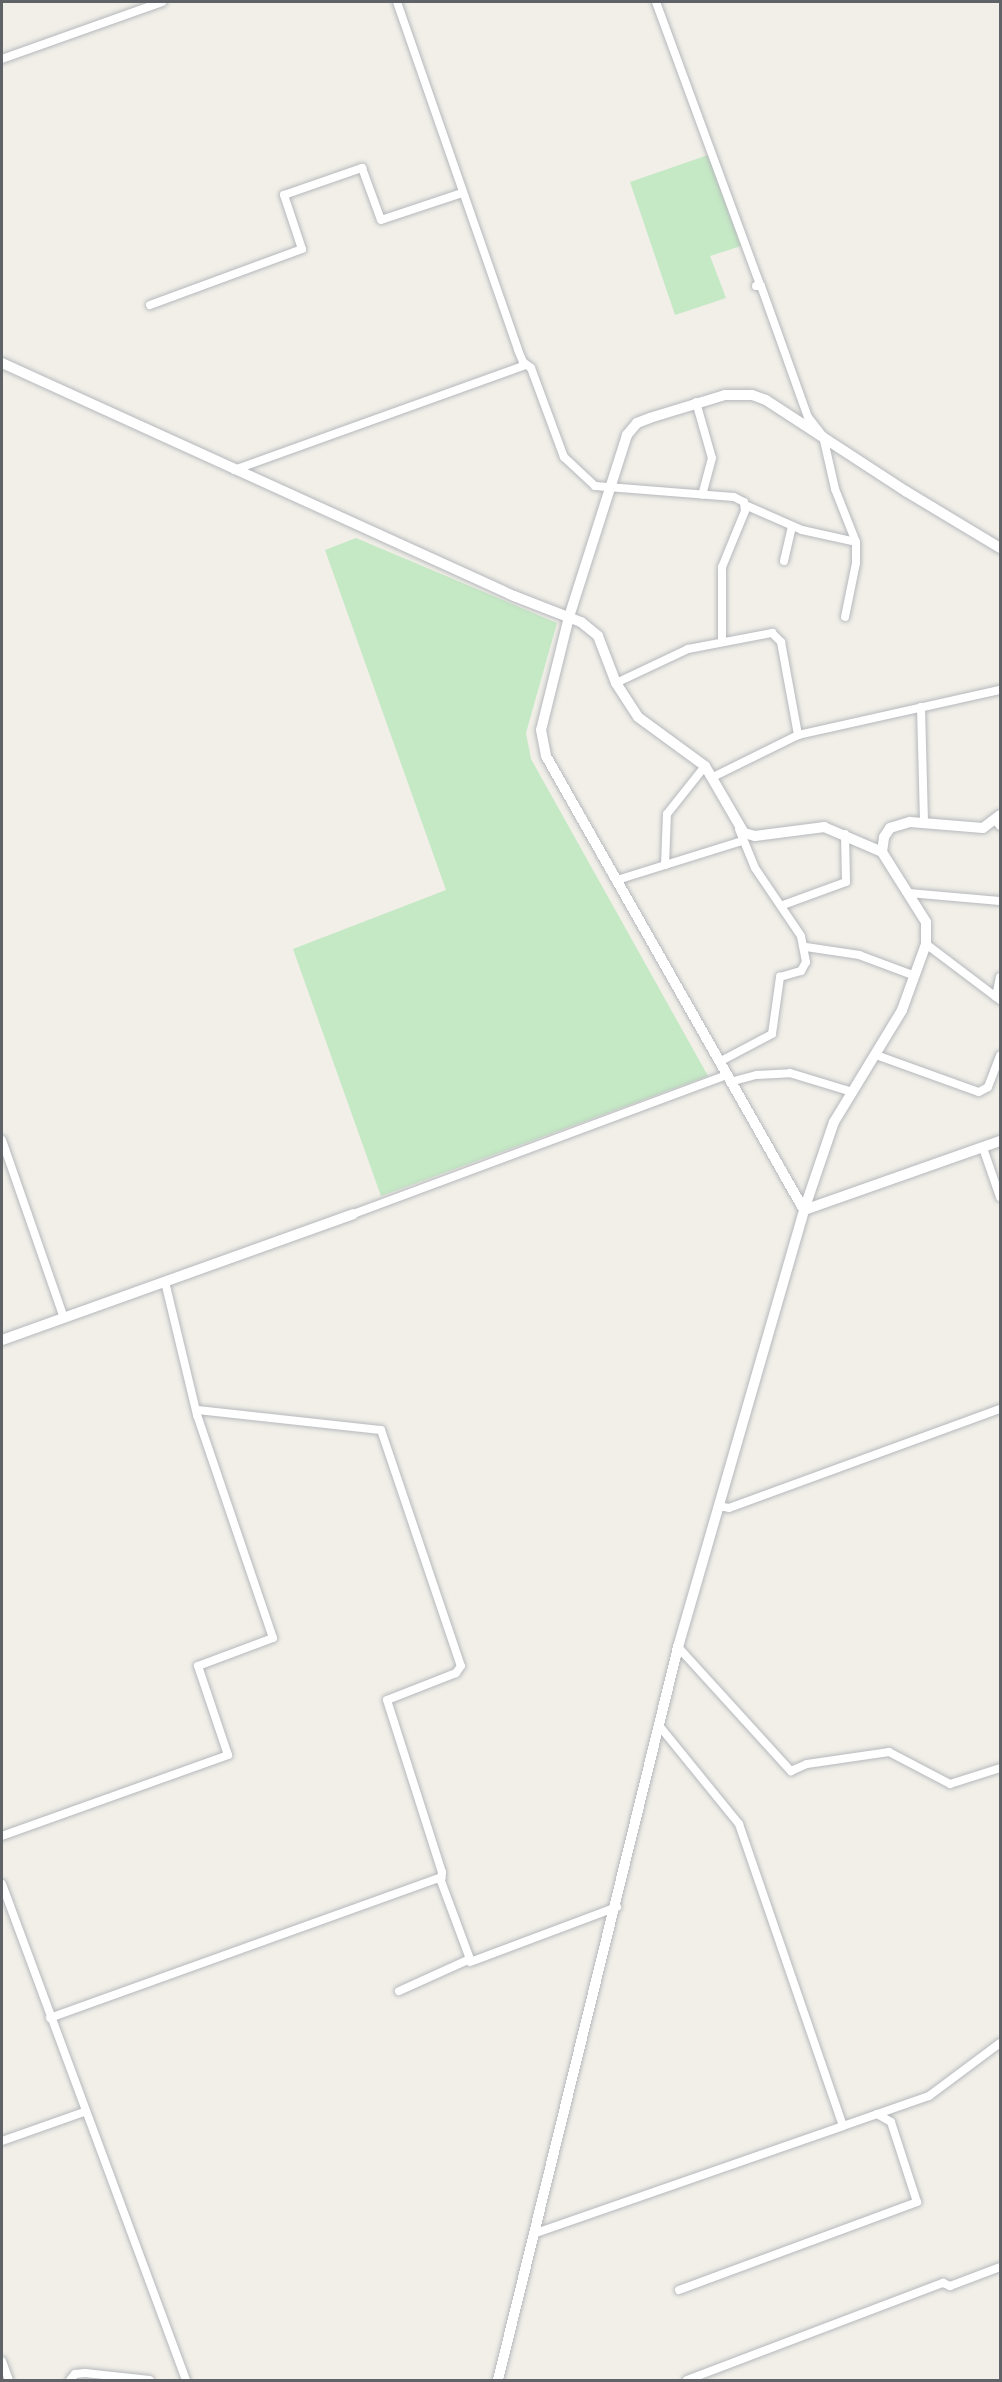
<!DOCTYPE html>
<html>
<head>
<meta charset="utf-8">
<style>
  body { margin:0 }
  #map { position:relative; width:1002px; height:2382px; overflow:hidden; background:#f1efe8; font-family:"PT Sans",sans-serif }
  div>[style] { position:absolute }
  .green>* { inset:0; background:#c5e8c5 }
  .roads { filter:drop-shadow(0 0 2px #b5b8bc) drop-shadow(0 0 2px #b5b8bc) }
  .street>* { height:8px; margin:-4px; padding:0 4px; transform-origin:4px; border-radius:4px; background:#fff }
  .secondary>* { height:10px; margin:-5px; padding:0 5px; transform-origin:5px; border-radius:5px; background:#fff }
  span { translate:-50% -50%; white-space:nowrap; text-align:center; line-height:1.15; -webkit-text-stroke:6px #fff; paint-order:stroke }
  .frame { position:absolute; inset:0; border:3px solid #5f6368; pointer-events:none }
</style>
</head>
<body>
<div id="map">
  <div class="green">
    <i style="clip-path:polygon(708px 155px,741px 246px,710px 256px,726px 298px,675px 315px,630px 182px)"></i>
    <i style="clip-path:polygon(356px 538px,557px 623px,526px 733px,531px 759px,708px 1076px,381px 1196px,293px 949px,446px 890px,325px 550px)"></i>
  </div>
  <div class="roads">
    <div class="street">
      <i style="left:397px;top:2px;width:368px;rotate:70.8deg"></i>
      <i style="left:518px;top:350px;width:13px;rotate:67deg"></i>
      <i style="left:523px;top:362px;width:10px;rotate:37deg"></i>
      <i style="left:531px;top:368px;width:95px;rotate:69.7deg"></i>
      <i style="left:564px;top:457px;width:42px;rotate:43.1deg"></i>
      <i style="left:595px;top:486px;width:139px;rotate:4.5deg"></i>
      <i style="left:734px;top:497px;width:11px;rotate:27deg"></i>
      <i style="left:744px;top:502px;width:9px;rotate:84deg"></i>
      <i style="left:745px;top:511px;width:61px;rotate:112.3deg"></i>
      <i style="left:722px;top:567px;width:73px;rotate:90deg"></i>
      <i style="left:656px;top:2px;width:301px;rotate:69.8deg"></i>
      <i style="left:2px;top:59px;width:170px;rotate:-19.6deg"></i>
      <i style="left:756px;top:286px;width:5px"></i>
      <i style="left:761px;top:286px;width:139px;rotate:70.3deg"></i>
      <i style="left:808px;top:417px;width:24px;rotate:52deg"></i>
      <i style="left:823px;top:436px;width:54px;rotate:77.2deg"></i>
      <i style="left:835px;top:489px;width:57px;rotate:68.4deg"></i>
      <i style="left:856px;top:542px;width:21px;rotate:90deg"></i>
      <i style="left:856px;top:563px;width:55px;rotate:101.5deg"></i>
      <i style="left:150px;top:305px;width:162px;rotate:-20.2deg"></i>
      <i style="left:302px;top:249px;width:57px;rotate:-108.4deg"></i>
      <i style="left:284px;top:195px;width:83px;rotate:-19.1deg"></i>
      <i style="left:362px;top:168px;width:55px;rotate:69.9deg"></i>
      <i style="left:381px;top:220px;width:85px;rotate:-18.4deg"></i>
      <i style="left:696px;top:402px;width:58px;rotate:74.1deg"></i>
      <i style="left:712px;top:458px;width:38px;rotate:105deg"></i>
      <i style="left:234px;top:470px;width:310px;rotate:-19.8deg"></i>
      <i style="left:745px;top:505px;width:62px;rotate:23.7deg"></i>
      <i style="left:802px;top:530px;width:55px;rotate:12.5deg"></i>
      <i style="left:784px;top:561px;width:36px;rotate:-77deg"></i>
      <i style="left:616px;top:683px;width:80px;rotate:-25.3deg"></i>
      <i style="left:688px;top:649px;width:86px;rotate:-10.8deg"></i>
      <i style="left:772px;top:633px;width:13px;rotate:45deg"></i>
      <i style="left:781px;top:642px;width:95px;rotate:79.6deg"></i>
      <i style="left:921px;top:707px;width:116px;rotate:88.5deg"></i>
      <i style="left:715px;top:776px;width:93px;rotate:-26.3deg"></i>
      <i style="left:798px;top:735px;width:207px;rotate:-12.6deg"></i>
      <i style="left:996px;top:821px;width:6px;rotate:51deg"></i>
      <i style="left:665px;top:865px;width:51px;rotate:-87.8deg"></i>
      <i style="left:667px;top:814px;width:61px;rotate:-51.6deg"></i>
      <i style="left:617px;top:880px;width:131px;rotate:-17.3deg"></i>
      <i style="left:909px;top:893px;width:91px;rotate:5deg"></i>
      <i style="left:783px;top:905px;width:67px;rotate:-20.1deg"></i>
      <i style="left:846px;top:882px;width:48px;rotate:-91.2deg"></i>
      <i style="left:926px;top:944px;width:93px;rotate:37.1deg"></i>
      <i style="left:806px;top:947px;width:54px;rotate:8.6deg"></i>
      <i style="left:859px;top:955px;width:60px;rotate:20.6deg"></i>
      <i style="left:996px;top:997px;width:20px;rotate:-79deg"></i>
      <i style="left:876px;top:1055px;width:109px;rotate:19.8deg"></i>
      <i style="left:979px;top:1092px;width:10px;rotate:-29deg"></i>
      <i style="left:988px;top:1087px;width:34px;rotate:-69deg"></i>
      <i style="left:719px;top:1062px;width:60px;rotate:-27.8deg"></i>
      <i style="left:772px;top:1034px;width:58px;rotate:-82deg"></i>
      <i style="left:780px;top:977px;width:22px;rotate:-16deg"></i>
      <i style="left:801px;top:971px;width:10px;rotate:-61deg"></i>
      <i style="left:806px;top:962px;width:26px;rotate:-101deg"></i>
      <i style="left:801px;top:936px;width:82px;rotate:-124.1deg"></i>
      <i style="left:755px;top:868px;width:42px;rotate:-112.3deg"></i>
      <i style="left:730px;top:1082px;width:28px;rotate:-15deg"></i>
      <i style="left:757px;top:1075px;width:33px;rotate:-3deg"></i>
      <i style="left:790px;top:1073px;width:65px;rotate:17deg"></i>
      <i style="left:2px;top:1140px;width:188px;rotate:70.8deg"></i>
      <i style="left:983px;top:1148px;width:52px;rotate:70.9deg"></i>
      <i style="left:353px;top:1214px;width:399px;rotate:-20.4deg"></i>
      <i style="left:197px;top:1410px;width:185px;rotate:6.2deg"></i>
      <i style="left:381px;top:1430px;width:249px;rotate:71.3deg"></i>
      <i style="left:461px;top:1666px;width:9px;rotate:126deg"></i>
      <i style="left:456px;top:1673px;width:74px;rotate:158.6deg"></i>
      <i style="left:387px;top:1700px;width:181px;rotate:72.3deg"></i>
      <i style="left:442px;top:1872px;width:9px;rotate:96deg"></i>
      <i style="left:441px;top:1881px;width:83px;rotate:69.6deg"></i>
      <i style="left:470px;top:1959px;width:78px;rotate:155.7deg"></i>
      <i style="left:718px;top:1506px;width:11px;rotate:10deg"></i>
      <i style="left:729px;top:1508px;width:289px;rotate:-20.1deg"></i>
      <i style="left:678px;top:1647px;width:168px;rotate:47.7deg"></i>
      <i style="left:791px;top:1771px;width:17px;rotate:-24deg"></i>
      <i style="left:807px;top:1764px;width:83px;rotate:-8.3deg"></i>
      <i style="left:889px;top:1752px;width:69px;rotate:27.7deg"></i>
      <i style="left:950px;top:1784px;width:52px;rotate:-17.7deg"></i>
      <i style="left:661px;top:1728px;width:124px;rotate:50.9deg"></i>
      <i style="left:739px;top:1824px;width:319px;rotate:71deg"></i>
      <i style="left:843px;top:2126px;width:91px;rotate:-19.2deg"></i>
      <i style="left:929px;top:2096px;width:89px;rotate:-36.7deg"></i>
      <i style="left:2px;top:1836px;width:240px;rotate:-19.7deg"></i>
      <i style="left:228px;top:1755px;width:94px;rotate:-108.6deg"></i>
      <i style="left:198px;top:1666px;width:80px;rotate:-20.5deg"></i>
      <i style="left:273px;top:1638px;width:236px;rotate:-108.8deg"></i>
      <i style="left:197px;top:1415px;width:137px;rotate:-103.5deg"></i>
      <i style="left:2px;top:1884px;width:529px;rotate:69.65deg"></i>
      <i style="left:470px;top:1962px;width:157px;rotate:-20.5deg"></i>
      <i style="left:50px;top:2018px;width:416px;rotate:-19.8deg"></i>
      <i style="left:2px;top:2141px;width:87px;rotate:-19.5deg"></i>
      <i style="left:536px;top:2233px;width:325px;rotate:-19.2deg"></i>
      <i style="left:679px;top:2290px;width:254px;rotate:-20.3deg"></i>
      <i style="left:917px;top:2202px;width:84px;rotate:-108deg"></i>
      <i style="left:891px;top:2122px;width:16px;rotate:-150deg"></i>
      <i style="left:2px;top:2361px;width:20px;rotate:70deg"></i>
      <i style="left:70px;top:2380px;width:8px;rotate:-50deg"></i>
      <i style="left:75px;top:2374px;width:10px;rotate:-6deg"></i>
      <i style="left:85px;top:2373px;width:65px;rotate:6.1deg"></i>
      <i style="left:687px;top:2380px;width:274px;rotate:-20.8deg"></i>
      <i style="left:943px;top:2283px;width:8px;rotate:23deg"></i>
      <i style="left:950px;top:2286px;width:53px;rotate:-20.8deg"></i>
    </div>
    <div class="secondary">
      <i style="left:2px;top:363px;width:563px;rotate:24.47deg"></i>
      <i style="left:514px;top:596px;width:72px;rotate:21.2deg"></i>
      <i style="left:581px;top:622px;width:22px;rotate:39deg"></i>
      <i style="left:598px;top:636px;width:50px;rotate:69deg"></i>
      <i style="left:616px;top:683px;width:40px;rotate:57.1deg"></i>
      <i style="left:638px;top:717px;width:83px;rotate:36.2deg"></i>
      <i style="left:705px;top:766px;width:78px;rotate:59.8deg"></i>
      <i style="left:744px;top:833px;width:11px;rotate:15deg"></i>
      <i style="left:755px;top:836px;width:70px;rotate:-7.4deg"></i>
      <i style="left:824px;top:827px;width:63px;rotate:23.3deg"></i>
      <i style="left:1000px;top:548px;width:109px;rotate:-148.9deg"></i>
      <i style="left:907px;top:492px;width:168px;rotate:-146.9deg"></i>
      <i style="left:766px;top:400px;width:15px;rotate:-160deg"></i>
      <i style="left:752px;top:395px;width:27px;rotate:180deg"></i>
      <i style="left:725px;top:395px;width:78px;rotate:163deg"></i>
      <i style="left:650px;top:418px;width:14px;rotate:159deg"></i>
      <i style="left:637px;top:423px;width:16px;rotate:130deg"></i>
      <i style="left:627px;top:435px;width:191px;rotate:107.7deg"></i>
      <i style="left:569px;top:617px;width:116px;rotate:103.9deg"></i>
      <i style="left:541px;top:730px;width:26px;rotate:79deg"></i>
      <i style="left:546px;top:756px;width:522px;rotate:60.39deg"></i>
      <i style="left:804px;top:1210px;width:208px;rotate:-19.4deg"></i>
      <i style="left:2px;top:1340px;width:373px;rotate:-19.7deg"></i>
      <i style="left:498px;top:2380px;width:755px;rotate:-76.2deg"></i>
      <i style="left:678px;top:1647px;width:455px;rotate:-73.9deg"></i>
      <i style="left:804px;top:1210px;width:93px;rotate:-71.2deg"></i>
      <i style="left:834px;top:1122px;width:131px;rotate:-58.7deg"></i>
      <i style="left:902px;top:1010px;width:70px;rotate:-70deg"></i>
      <i style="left:926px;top:944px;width:22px;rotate:-90deg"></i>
      <i style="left:926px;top:922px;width:83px;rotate:-122.2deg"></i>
      <i style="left:882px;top:852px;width:15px;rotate:-82deg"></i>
      <i style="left:884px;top:837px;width:11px;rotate:-56deg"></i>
      <i style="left:890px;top:828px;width:21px;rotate:-17deg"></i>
      <i style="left:910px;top:822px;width:73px;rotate:4.7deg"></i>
      <i style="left:983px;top:828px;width:21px;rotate:-37deg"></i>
    </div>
  </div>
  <div class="frame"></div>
</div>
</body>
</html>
